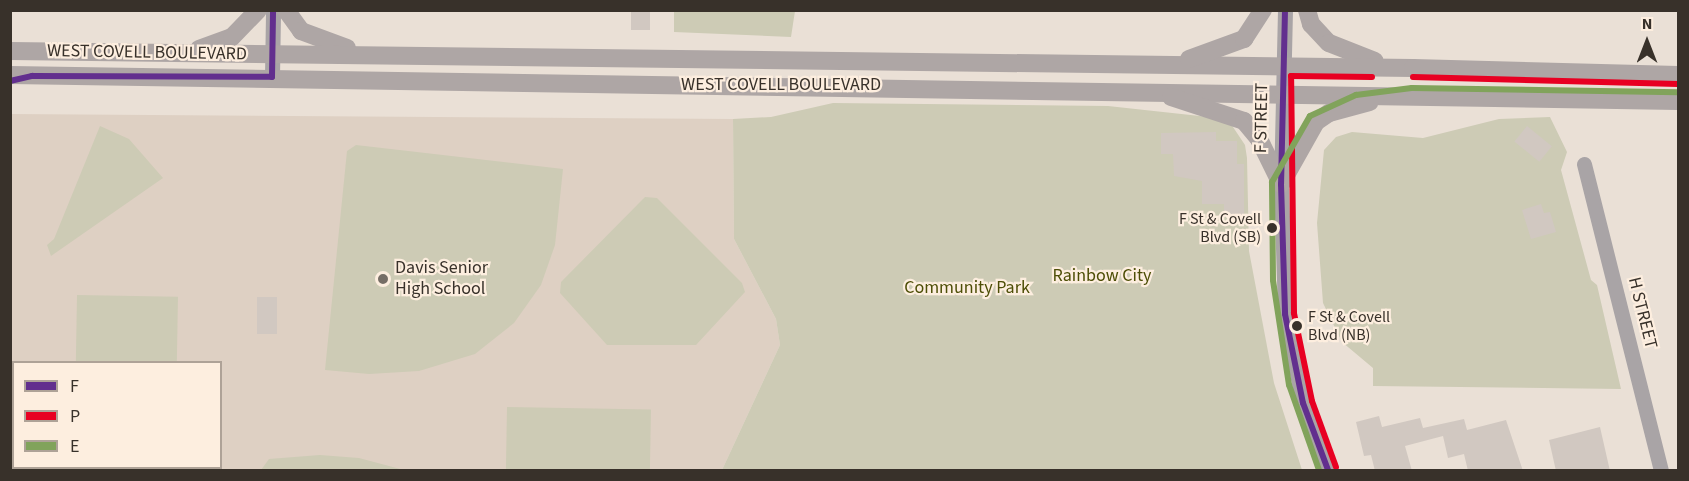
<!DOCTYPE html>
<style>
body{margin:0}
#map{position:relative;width:1689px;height:481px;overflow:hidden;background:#eae0d6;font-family:"Source Sans 3",sans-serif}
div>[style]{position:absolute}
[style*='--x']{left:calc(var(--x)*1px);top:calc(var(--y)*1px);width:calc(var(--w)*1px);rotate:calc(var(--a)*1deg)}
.education>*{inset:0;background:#ded0c3}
.green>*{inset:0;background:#cdcbb5;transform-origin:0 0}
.building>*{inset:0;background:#d1c8c1;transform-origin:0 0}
.minor>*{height:15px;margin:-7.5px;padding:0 7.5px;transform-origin:7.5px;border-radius:7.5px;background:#a9a4a6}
.major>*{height:18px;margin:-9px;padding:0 9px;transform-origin:9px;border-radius:9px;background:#aea6a5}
.bus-1>*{height:6px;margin:-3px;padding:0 3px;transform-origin:3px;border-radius:3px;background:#622f8e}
.bus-2>*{height:6px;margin:-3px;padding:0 3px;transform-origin:3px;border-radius:3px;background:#e80022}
.bus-3>*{height:6px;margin:-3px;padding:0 3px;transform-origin:3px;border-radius:3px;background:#81a35b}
.dots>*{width:16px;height:16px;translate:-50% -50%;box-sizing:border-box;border:3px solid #fdeedf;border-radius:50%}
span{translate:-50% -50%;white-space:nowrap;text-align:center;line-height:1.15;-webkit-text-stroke:4.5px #fdeedf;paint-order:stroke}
.bus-label{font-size:16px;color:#38312a}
.right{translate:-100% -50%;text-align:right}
.left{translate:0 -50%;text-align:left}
.street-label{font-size:18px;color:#38312a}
.poi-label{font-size:18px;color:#38312a}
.park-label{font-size:18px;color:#4d4e06}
.frame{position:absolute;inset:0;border:12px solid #38312a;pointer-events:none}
.legend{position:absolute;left:12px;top:361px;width:210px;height:108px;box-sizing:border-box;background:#fdeedf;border:2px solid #aea297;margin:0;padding:8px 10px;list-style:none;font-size:18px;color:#38312a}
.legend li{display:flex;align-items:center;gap:12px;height:30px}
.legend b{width:30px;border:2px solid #aea297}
.north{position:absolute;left:1617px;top:12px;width:60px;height:60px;-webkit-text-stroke:4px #fdeedf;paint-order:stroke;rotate:0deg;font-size:16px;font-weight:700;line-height:24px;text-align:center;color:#38312a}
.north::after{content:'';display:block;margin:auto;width:21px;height:27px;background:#38312a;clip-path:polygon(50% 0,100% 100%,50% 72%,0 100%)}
</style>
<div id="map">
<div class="education">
<div style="clip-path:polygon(evenodd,11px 114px,733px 119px,734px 239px,776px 319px,780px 345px,722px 470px,11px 470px,11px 114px,14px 362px,220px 362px,220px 468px,14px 468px,14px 362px)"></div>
</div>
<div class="green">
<div style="clip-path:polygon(674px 11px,674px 10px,795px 11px,791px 37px,674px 32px)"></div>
<div style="clip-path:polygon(833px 103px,1108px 106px,1218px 118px,1231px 124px,1245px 145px,1247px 158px,1249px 251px,1274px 383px,1302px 470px,722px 470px,780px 345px,776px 319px,734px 239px,733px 119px,771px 117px)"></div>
<div style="clip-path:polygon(1550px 117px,1567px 152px,1561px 170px,1591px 280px,1597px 285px,1621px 389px,1373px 386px,1373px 368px,1342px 342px,1323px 303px,1317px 223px,1324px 150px,1336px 137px,1352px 132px,1423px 138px,1499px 119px)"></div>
<div style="clip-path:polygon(100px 126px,129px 139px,163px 178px,51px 256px,47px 245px,54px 239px)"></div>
<div style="clip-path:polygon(356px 145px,563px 169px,555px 245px,541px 285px,514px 323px,475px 354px,419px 371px,369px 374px,325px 370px,347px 151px)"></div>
<div style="clip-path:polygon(645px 197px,657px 198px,742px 283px,745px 292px,696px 345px,607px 345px,560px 293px,561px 282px)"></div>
<div style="left:77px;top:295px;width:101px;height:67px;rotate:1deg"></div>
<div style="left:507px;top:407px;width:144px;height:63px;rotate:1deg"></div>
<div style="clip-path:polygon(320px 455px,359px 458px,404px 470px,261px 470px,269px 459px)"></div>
</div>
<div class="building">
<div style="left:631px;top:10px;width:19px;height:20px"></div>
<div style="left:1527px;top:126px;width:32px;height:20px;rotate:39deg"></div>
<div style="clip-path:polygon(1216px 132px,1216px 141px,1237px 141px,1237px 164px,1244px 164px,1244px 217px,1224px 217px,1224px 204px,1202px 204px,1202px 181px,1174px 176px,1173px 154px,1161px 154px,1161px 133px)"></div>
<div style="clip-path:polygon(1541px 204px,1544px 213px,1550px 212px,1556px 232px,1531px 239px,1522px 210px)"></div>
<div style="left:257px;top:297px;width:20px;height:37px"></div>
<div style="clip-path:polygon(1379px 416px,1382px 427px,1420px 418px,1423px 428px,1464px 419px,1467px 430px,1506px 420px,1523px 471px,1468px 471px,1464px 454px,1448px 458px,1443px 436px,1405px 446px,1412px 471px,1375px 471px,1371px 455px,1364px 456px,1356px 422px)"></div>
<div style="clip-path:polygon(1600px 427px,1610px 471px,1556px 471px,1549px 440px)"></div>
</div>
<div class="minor">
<div style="--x:1285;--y:10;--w:174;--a:91.3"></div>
<div style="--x:1281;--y:184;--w:130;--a:88.2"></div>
<div style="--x:1285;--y:314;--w:91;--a:78.6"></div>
<div style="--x:1303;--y:403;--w:72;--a:69.5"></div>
<div style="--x:272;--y:77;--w:67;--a:-89.1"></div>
<div style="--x:1584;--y:164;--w:316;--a:75.9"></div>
</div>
<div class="major">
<div style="--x:286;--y:10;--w:26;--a:54"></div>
<div style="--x:301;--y:31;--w:49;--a:20.3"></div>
<div style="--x:1307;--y:10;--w:15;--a:74"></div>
<div style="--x:1311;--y:24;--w:26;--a:47"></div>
<div style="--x:1329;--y:43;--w:49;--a:21.4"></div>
<div style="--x:199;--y:49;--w:35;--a:-20"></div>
<div style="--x:232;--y:37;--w:37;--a:-46"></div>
<div style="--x:10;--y:51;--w:1403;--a:0.69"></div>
<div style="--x:1413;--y:68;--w:265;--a:1.5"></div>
<div style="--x:1189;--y:59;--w:59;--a:-20"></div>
<div style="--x:1244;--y:39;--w:35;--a:-57"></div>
<div style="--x:10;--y:75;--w:1668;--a:0.89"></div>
<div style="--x:1171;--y:97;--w:77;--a:18.2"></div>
<div style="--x:1244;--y:121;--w:23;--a:50"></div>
<div style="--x:1259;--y:139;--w:50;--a:63.9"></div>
<div style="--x:1281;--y:184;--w:71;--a:-60.6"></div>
<div style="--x:1316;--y:122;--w:16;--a:-35"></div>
<div style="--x:1329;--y:113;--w:42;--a:-15"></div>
</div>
<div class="bus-1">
<div style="--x:1285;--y:10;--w:174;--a:91.3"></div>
<div style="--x:1281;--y:184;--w:130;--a:88.2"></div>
<div style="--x:1285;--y:314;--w:91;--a:78.6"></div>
<div style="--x:1303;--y:403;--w:72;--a:69.5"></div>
<div style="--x:10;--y:81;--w:23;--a:-13"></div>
<div style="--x:32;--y:76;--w:240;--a:0.2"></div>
<div style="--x:272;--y:77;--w:67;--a:-89.1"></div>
</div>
<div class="bus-2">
<div style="--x:1413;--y:77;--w:265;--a:1.5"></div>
<div style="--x:1336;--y:467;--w:70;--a:-110"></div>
<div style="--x:1312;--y:401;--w:90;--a:-101.6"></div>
<div style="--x:1294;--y:313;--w:237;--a:-90.7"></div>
<div style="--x:1291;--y:76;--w:81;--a:0.7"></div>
</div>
<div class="bus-3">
<div style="--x:1319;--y:470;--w:90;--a:-109.4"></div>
<div style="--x:1289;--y:385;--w:106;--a:-98.7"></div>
<div style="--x:1273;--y:280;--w:98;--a:-90.6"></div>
<div style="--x:1272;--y:182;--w:76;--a:-60.1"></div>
<div style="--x:1310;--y:116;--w:51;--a:-24.5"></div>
<div style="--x:1356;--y:95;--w:56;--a:-7.1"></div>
<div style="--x:1412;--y:88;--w:266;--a:0.9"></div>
</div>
<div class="dots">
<div style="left:1272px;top:228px;background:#38312a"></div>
<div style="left:383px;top:279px;background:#766e66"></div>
<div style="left:1297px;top:326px;background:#38312a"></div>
</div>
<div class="bus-label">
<span class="right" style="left:1261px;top:228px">F St &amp; Covell<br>Blvd (SB)</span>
<span class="left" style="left:1308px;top:326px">F St &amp; Covell<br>Blvd (NB)</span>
</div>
<div class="street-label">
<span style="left:147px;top:53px;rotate:1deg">WEST COVELL BOULEVARD</span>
<span style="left:781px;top:85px">WEST COVELL BOULEVARD</span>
<span style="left:1262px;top:118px;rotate:-89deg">F STREET</span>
<span style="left:1642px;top:313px;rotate:76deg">H STREET</span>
</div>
<div class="poi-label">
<span class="left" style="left:395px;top:279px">Davis Senior<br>High School</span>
</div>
<div class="park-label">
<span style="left:1102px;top:276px">Rainbow City</span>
<span style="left:967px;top:288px">Community Park</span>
</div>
<div class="frame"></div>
<ul class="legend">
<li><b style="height:8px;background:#622f8e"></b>F</li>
<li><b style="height:8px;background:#e80022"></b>P</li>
<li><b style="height:8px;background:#81a35b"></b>E</li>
</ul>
<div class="north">N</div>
</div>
